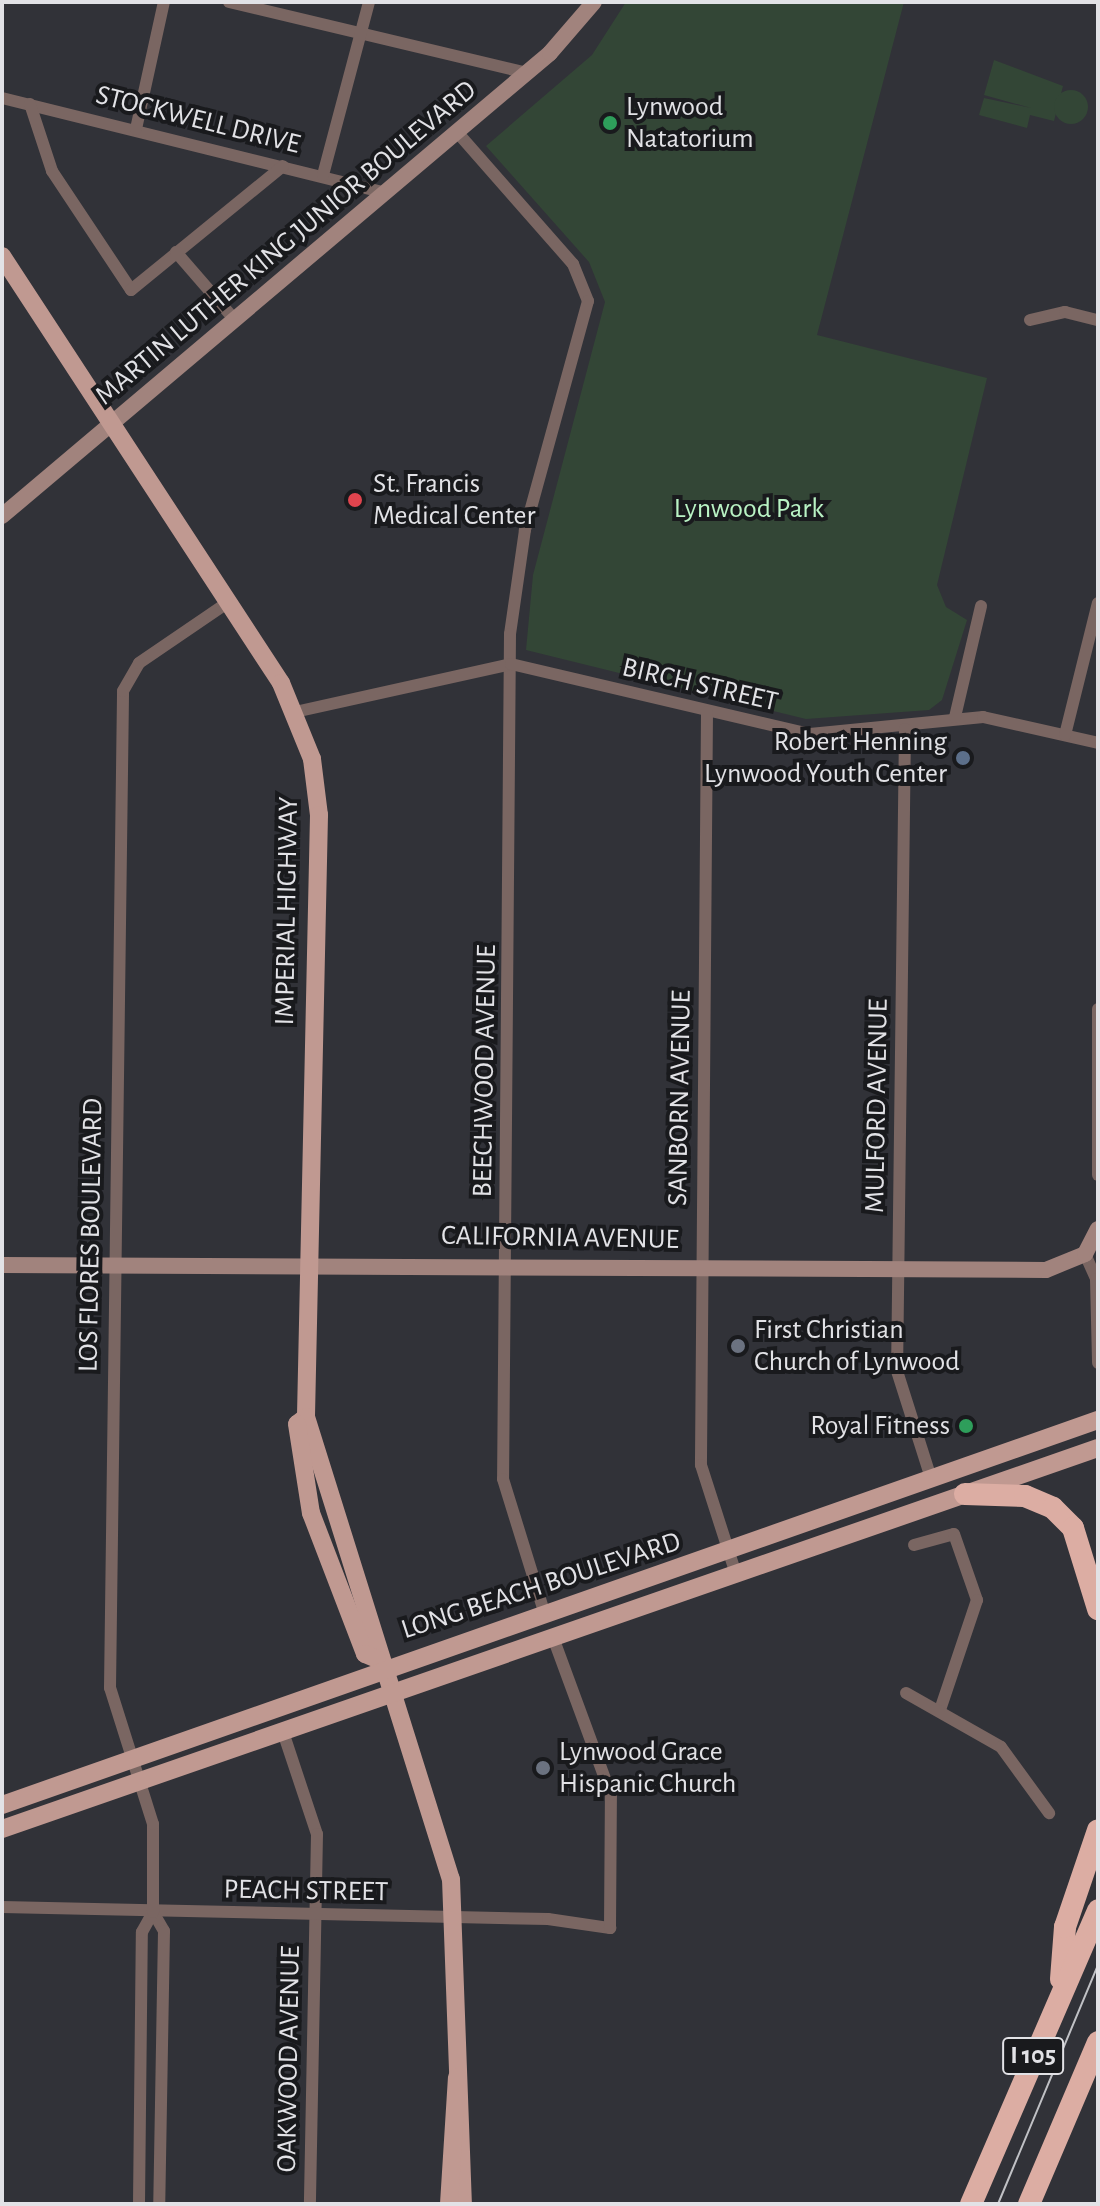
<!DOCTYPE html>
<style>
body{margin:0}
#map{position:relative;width:1100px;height:2206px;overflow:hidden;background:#313238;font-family:"Alegreya Sans",sans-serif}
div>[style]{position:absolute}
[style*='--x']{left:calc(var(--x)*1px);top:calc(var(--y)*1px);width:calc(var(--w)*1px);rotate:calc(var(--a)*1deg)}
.green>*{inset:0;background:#334636}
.round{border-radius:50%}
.street>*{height:12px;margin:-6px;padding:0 6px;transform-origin:6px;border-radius:6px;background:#7a6662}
.secondary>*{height:16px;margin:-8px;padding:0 8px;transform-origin:8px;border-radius:8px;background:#a1837d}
.primary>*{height:18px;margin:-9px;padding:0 9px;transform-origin:9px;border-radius:9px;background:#c09991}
.highway>*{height:22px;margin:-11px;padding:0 11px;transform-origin:11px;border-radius:11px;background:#dcada3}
.tram>*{height:2px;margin:-1px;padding:0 1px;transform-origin:1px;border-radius:1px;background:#c0c1c5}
.dots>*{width:22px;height:22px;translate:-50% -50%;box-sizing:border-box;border:4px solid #191a1d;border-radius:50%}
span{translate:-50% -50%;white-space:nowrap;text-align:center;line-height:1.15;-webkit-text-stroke:8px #191a1d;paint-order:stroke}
.shield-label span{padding:2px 6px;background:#191a1d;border:2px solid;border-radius:6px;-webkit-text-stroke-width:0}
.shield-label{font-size:26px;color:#e2e2e6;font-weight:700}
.poi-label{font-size:28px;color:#e2e2e6}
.left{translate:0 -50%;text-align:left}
.right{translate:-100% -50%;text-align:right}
.street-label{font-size:28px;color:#e2e2e6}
.park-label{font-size:28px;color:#b9f3c4}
.frame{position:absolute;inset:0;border:4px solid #e2e2e6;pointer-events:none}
</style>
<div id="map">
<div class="green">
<div style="clip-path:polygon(626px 2px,904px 2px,817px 335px,987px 378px,937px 585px,946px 607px,967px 620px,942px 700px,929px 710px,806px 719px,526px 650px,533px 575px,605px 302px,589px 262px,486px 146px,592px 55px)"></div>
<div style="clip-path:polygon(994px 60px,1063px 86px,1054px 121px,1030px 115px,1027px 128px,979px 115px,984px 98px,1031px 108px,984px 95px)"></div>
<div class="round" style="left:1054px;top:90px;width:34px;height:34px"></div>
</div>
<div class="street">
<div style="--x:229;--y:2;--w:306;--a:13.4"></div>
<div style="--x:2;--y:98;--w:391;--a:13.9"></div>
<div style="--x:30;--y:104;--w:71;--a:71.8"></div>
<div style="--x:52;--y:171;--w:143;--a:56.4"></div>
<div style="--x:131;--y:290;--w:196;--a:-39.2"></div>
<div style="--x:136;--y:129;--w:130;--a:-77.6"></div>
<div style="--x:457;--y:132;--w:176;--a:48.7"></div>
<div style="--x:573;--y:264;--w:40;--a:68"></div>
<div style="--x:588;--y:301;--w:238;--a:105.4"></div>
<div style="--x:525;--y:530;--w:105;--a:98.2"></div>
<div style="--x:510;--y:634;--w:845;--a:90.47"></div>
<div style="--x:503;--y:1479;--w:142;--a:72.8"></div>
<div style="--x:323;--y:175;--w:179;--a:-75.1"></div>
<div style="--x:176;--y:252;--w:90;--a:49.1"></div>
<div style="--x:1030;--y:320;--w:36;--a:-13"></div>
<div style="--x:1065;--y:312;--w:34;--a:14"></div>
<div style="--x:295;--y:712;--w:221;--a:-12.5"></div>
<div style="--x:511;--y:664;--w:307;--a:13.2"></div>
<div style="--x:810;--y:734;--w:174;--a:-5.6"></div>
<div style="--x:983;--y:717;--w:118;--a:12.7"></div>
<div style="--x:707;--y:712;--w:753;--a:90.46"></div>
<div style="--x:701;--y:1465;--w:114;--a:72.2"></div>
<div style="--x:955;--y:717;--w:114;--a:-76.8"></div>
<div style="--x:905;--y:729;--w:642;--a:90.71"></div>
<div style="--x:897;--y:1371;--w:112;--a:72.4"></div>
<div style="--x:1065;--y:735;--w:136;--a:-76"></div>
<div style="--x:1098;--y:1009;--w:166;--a:90"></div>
<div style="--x:1085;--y:1254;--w:27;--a:66"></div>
<div style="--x:1096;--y:1279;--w:84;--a:88.6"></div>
<div style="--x:914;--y:1545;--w:41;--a:-15.4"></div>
<div style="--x:954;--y:1534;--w:70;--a:70.8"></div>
<div style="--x:977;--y:1600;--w:113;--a:108.6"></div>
<div style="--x:906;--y:1693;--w:109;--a:29.6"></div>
<div style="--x:1001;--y:1747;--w:82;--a:54"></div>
<div style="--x:282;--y:1729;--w:111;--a:71.6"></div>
<div style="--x:317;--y:1834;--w:370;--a:91.1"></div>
<div style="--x:2;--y:1907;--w:546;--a:1.26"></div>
<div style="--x:548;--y:1919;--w:63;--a:8.3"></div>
<div style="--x:610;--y:1928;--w:133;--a:-89.6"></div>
<div style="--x:611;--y:1795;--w:168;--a:-110.2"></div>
<div style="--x:153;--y:1912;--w:22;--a:60"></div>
<div style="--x:164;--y:1931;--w:273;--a:91"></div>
<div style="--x:139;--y:2204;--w:272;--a:-89.4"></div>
<div style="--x:142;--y:1932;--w:23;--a:-61"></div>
<div style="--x:153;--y:1912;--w:88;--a:-90"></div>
<div style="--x:153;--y:1824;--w:143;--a:-107.5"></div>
<div style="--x:110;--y:1688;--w:997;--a:-89.25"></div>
<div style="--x:123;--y:691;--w:32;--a:-60"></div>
<div style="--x:139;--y:663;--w:107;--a:-34.3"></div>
</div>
<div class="secondary">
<div style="--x:2;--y:516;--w:717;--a:-40.19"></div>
<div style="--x:550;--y:53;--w:67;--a:-49.2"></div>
<div style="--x:2;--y:1265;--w:1044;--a:0.27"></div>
<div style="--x:1046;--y:1270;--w:42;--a:-22.3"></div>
<div style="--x:1085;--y:1254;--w:28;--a:-63"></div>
</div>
<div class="primary">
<div style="--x:2;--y:256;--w:510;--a:56.84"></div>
<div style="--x:281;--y:683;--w:82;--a:67.8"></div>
<div style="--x:312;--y:759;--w:56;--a:82.9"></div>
<div style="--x:319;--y:815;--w:602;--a:91.24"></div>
<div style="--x:306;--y:1417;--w:484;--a:72.6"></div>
<div style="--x:451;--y:1879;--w:325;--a:87.9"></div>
<div style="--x:306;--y:1417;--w:11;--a:142"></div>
<div style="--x:297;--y:1424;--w:90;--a:81.1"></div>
<div style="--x:311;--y:1513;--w:151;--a:69"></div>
<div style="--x:365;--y:1654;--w:13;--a:23"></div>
<div style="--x:2;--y:1805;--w:1162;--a:-19.36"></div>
<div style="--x:2;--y:1829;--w:1160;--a:-19.17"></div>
<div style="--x:449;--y:2204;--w:127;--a:-86.4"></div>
</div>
<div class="highway">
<div style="--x:965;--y:1494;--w:60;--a:1.9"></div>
<div style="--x:1025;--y:1496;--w:30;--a:23"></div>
<div style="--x:1053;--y:1508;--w:28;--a:45"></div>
<div style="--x:1073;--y:1528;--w:85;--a:72.8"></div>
<div style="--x:1061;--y:1979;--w:52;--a:-85.6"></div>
<div style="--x:1065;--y:1927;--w:102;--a:-71.2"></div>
<div style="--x:971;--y:2204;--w:320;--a:-66.6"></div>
<div style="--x:1029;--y:2204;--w:176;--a:-66.9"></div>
</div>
<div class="tram">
<div style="--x:998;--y:2204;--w:259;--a:-67.3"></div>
</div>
<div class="dots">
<div style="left:610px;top:123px;background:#2e9e5b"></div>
<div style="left:355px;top:500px;background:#e0444e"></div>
<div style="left:963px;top:758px;background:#5c6f8a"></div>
<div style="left:738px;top:1346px;background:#6b7280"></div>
<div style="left:966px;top:1426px;background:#2e9e5b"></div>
<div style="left:543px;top:1768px;background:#6b7280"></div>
</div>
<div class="shield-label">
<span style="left:1033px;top:2056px">I 105</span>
</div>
<div class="poi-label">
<span class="left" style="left:626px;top:123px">Lynwood<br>Natatorium</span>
<span class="left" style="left:373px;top:500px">St. Francis<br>Medical Center</span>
<span class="right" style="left:947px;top:758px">Robert Henning<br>Lynwood Youth Center</span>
<span class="left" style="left:754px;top:1346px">First Christian<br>Church of Lynwood</span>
<span class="right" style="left:950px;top:1426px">Royal Fitness</span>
<span class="left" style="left:559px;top:1768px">Lynwood Grace<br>Hispanic Church</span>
</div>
<div class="street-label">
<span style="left:198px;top:120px;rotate:14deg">STOCKWELL DRIVE</span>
<span style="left:286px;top:243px;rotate:-40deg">MARTIN LUTHER KING JUNIOR BOULEVARD</span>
<span style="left:700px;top:685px;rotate:13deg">BIRCH STREET</span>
<span style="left:287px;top:911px;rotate:-89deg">IMPERIAL HIGHWAY</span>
<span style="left:485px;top:1071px;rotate:-89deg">BEECHWOOD AVENUE</span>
<span style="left:680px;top:1098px;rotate:-89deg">SANBORN AVENUE</span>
<span style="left:877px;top:1106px;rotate:-89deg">MULFORD AVENUE</span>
<span style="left:91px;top:1235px;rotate:-89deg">LOS FLORES BOULEVARD</span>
<span style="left:560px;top:1238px;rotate:1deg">CALIFORNIA AVENUE</span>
<span style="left:541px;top:1586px;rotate:-18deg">LONG BEACH BOULEVARD</span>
<span style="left:306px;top:1891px;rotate:1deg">PEACH STREET</span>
<span style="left:289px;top:2059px;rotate:-89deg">OAKWOOD AVENUE</span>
</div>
<div class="park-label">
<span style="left:749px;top:509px">Lynwood Park</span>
</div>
<div class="frame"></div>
</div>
